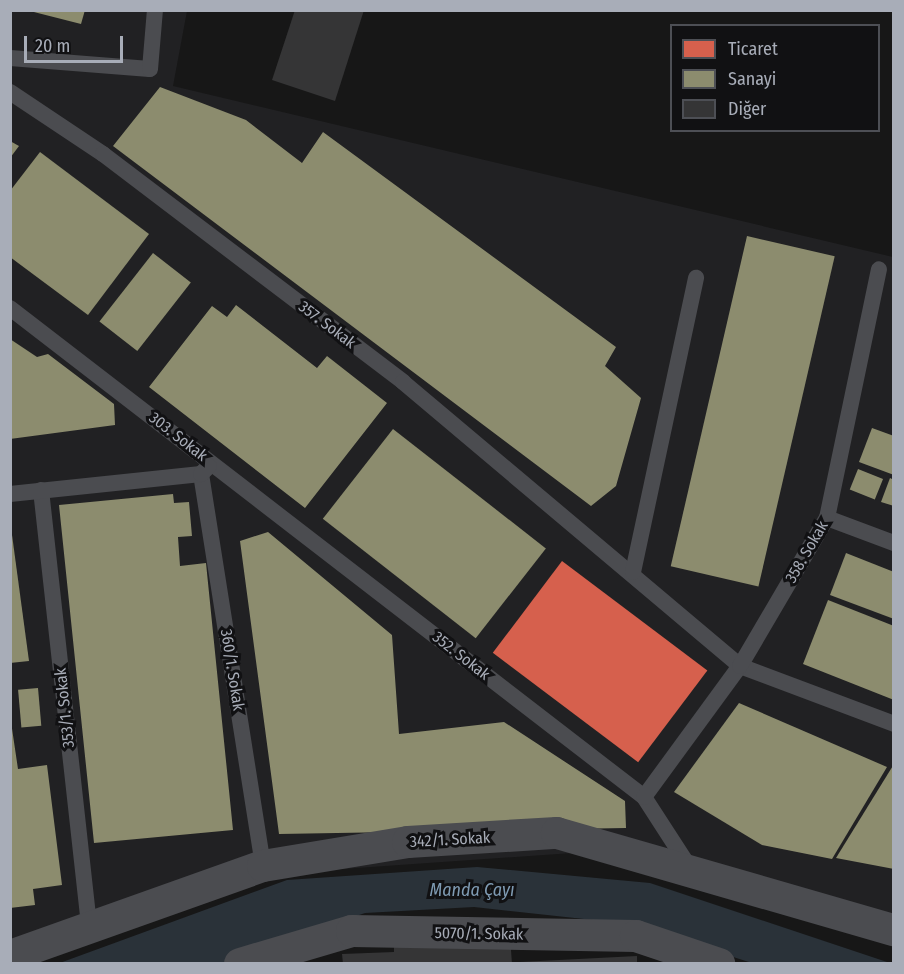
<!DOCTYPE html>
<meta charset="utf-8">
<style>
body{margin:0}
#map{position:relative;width:904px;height:974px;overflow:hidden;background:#171717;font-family:"Fira Sans Condensed",sans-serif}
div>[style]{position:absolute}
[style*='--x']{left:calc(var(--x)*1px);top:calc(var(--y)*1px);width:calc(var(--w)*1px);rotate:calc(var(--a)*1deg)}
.built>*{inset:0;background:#212123}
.water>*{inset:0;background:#2a3239}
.shops>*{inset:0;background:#d6604d;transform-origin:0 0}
.industry>*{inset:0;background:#8c8c6e;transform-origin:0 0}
.building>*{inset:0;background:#353536}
.service>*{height:16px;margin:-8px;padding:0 8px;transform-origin:8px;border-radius:8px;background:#4b4c50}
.minor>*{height:32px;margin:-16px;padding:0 16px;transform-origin:16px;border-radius:16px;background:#4b4c50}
span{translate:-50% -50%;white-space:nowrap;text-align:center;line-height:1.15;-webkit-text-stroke:6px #111113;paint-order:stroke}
.street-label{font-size:16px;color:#a8adb8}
.water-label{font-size:18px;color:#7f9bb3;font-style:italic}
.frame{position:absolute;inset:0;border:12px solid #a8adb8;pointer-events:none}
.legend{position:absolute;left:670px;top:24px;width:210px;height:108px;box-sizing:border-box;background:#111113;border:2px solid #4d4f55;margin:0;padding:8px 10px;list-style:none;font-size:18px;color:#a8adb8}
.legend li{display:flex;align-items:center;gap:12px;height:30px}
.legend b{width:30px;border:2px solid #4d4f55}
.scale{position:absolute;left:24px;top:36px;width:99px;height:27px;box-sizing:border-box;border:3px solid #a8adb8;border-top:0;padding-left:8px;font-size:18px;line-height:21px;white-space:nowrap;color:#a8adb8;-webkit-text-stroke:4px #111113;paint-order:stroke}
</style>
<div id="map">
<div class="built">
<div style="clip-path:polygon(10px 11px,187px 11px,173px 86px,893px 257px,893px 925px,644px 848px,285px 873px,11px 963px)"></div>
</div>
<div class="water">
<div style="clip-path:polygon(477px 867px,650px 883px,893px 964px,752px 963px,630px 924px,474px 907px,365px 913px,223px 963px,57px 964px,287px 880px)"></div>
</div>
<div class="shops">
<div style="left:562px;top:561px;width:182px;height:115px;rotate:37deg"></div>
</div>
<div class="industry">
<div style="clip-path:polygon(26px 10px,85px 10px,81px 24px)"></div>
<div style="clip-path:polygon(160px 87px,246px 120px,302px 163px,323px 132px,616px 347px,605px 366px,641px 398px,616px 486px,591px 506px,113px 146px)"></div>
<div style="clip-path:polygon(10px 141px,19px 146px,10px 158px)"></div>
<div style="clip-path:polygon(40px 152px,149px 234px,88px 315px,10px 257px,10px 191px)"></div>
<div style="left:747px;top:236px;width:90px;height:339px;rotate:13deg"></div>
<div style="left:153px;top:253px;width:48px;height:87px;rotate:38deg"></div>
<div style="clip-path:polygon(236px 305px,317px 368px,327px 356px,387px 403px,305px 508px,149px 387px,212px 306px,227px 317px)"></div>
<div style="clip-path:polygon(10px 339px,37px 357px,48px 354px,114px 404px,115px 425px,10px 439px)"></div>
<div style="clip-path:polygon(872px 428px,894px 436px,894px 475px,859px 462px)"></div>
<div style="left:393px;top:429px;width:194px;height:114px;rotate:38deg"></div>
<div style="left:858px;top:469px;width:27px;height:22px;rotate:22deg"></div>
<div style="clip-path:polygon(890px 478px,894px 480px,894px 506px,881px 502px)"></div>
<div style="clip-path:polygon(173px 494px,174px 503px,189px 502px,192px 536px,178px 537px,180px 566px,206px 563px,233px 830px,94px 843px,59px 505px)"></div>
<div style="clip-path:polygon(10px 520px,29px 661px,10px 663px)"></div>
<div style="clip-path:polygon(268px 532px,392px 635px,399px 734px,504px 722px,625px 801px,626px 828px,279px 834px,240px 541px)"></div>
<div style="clip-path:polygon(846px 553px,894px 572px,894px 619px,830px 595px)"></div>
<div style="clip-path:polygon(828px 600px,894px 626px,894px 700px,803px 664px)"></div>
<div style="left:38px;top:688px;width:38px;height:20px;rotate:85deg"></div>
<div style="clip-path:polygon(739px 703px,887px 767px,832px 859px,762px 845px,674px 792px)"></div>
<div style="clip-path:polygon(10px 715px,18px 769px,47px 765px,62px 885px,33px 889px,35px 905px,10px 908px)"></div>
<div style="clip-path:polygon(894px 764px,894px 869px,836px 858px)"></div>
</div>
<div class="building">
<div style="clip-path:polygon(295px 10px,364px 10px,335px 101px,272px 80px)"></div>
<div style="clip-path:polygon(510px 936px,512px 964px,343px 964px,342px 954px,394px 952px,394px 941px)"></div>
<div style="clip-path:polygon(637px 956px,637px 964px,520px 964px,520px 962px)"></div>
</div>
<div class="service">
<div style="--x:10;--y:58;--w:140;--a:4.5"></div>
<div style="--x:150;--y:69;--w:59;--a:-85.2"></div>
<div style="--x:10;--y:92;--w:112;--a:33.7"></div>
<div style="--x:103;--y:154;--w:377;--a:37.2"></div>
<div style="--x:403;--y:382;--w:441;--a:40.1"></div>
<div style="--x:740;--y:666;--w:165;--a:20.6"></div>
<div style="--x:10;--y:308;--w:801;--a:37.64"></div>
<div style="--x:644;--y:797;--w:85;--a:57.1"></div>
<div style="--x:201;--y:474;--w:397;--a:81"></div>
<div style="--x:41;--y:490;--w:439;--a:83.7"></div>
<div style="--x:10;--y:494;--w:192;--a:-6"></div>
<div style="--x:201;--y:474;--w:11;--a:-45"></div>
<div style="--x:827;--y:518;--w:72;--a:20.5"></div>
<div style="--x:633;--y:572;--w:301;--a:-77.9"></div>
<div style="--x:644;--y:797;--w:162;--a:-53.8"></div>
<div style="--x:740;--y:666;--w:172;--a:-59.6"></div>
<div style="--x:827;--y:518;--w:254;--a:-78.2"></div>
</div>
<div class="minor">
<div style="--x:10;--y:956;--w:269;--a:-19.6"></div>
<div style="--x:263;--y:866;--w:147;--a:-9.4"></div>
<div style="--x:408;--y:842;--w:149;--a:-3.5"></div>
<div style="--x:557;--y:833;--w:351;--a:16.1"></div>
<div style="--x:240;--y:964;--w:117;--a:-16.4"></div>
<div style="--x:352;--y:931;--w:284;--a:1"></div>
<div style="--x:636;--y:936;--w:88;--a:18.6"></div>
</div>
<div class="street-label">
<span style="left:327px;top:325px;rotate:37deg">357. Sokak</span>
<span style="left:178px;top:437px;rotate:38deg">303. Sokak</span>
<span style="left:807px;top:552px;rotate:-60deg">358. Sokak</span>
<span style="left:461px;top:656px;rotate:38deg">352. Sokak</span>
<span style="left:232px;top:670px;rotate:81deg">360/1. Sokak</span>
<span style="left:65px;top:708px;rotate:-96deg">353/1. Sokak</span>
<span style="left:450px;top:840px;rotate:-3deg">342/1. Sokak</span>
<span style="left:479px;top:934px;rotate:1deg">5070/1. Sokak</span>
</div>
<div class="water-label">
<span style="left:472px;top:890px">Manda Çayı</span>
</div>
<div class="frame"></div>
<ul class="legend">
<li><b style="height:16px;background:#d6604d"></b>Ticaret</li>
<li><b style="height:16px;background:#8c8c6e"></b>Sanayi</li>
<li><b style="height:16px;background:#353536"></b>Diğer</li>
</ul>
<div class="scale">20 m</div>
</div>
